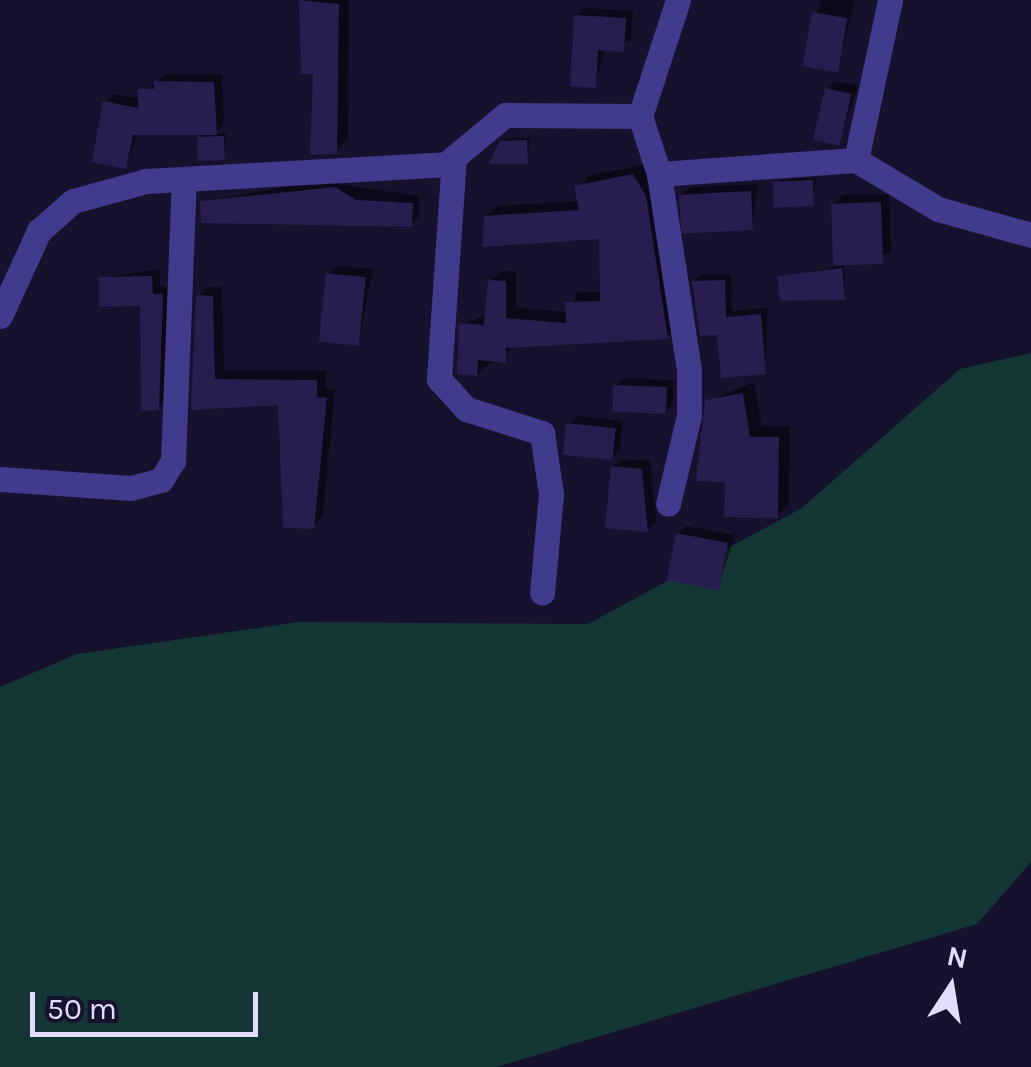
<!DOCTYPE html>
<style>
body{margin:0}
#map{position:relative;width:1031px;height:1067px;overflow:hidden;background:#16112d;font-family:Karla,sans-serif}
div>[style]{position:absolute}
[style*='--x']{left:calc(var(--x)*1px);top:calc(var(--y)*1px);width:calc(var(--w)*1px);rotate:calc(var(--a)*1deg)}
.green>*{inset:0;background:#143736}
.shadow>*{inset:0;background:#0007}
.building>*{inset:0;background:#271d4e;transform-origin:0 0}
.minor>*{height:25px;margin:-12.5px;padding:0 12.5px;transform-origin:12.5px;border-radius:12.5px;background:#403b8d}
span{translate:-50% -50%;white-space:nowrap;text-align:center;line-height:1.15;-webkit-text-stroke:8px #16112d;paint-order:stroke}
.north{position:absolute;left:901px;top:937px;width:100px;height:100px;-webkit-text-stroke:8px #16112d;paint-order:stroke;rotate:12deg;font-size:28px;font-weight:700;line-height:40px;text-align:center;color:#e1ddff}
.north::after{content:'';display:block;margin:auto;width:35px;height:45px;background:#e1ddff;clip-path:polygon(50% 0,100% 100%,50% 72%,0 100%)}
.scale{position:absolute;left:30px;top:992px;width:228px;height:45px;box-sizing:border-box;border:5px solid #e1ddff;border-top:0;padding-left:12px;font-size:30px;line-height:35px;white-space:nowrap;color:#e1ddff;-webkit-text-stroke:8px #16112d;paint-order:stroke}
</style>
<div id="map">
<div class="green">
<div style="clip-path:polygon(1031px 353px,1031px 862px,977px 924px,496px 1067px,0 1067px,0 687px,77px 654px,299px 622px,588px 624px,802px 508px,960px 369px)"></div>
</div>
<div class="shadow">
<div style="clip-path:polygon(301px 0,349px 0,348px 139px,336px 151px,316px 71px,303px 72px)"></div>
<div style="clip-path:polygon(821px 0,855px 0,837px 70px,806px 64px)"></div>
<div style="clip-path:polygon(585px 8px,633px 11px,631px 41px,605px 48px,595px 85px,576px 16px)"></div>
<div style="clip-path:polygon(165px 74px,222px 74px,224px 124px,214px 134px,226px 133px,224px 158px,199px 139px,205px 132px,139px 133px,125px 166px,106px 102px,114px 94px,140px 99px)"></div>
<div style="clip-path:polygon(835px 81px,858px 86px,838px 142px,827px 90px)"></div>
<div style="clip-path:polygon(530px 138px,527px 161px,502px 142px,506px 138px)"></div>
<div style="clip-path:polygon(643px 165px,655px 185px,677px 326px,667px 336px,516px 345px,476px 374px,462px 324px,488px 315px,490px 281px,501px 271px,516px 271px,516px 308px,568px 312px,578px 292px,602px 292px,602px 236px,486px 217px,497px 206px,580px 201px,587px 176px)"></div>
<div style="clip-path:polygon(816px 177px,813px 203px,776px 183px,780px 180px)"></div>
<div style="clip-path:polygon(318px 181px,419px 196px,419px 217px,411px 225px,202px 202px)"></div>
<div style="clip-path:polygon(758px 184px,752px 227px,681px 195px,690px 187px)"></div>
<div style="clip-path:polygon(889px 194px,891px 253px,845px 263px,844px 297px,779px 277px,836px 267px,834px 204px,842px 195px)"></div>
<div style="clip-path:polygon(337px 266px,373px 269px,358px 343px,329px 274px)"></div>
<div style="clip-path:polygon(160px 269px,160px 286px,170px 287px,166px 399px,158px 408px,143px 304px,101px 278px)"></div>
<div style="clip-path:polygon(702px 274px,731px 274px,732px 311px,768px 308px,765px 372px,720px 332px,694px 281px)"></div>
<div style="clip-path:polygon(208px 287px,222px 287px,224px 370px,326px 371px,326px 389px,335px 389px,323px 516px,313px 526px,288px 449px,279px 449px,280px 403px,194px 407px,198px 296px)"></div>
<div style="clip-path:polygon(624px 378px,674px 380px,673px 403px,665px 412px,615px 386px)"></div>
<div style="clip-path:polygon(754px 382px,762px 426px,790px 426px,789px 504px,777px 516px,727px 479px,708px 401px)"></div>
<div style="clip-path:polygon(577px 416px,623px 421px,620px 449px,612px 458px,569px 424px)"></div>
<div style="clip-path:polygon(622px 459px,650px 461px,656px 521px,648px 529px,613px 467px)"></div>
<div style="clip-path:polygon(686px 526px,735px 535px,718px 588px,678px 534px)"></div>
</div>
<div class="building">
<div style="clip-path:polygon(299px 0,339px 4px,337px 154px,310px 155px,313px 74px,301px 74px)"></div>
<div style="left:812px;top:12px;width:36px;height:55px;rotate:10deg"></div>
<div style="clip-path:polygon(574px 15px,626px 18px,624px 52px,598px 50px,596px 88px,570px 86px)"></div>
<div style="clip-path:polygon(154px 81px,214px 82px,217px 135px,133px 135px,126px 169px,92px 162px,103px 101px,138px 108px,138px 89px,154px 89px)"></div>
<div style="left:825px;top:88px;width:27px;height:53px;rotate:13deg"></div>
<div style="left:224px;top:136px;width:24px;height:27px;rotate:88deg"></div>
<div style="clip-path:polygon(527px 140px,528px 164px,489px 164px,500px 141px)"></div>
<div style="clip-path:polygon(633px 174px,646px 196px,668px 339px,506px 348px,506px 363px,478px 360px,477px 376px,457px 374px,459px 323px,484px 325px,488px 280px,506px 281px,506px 318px,566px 323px,565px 302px,600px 301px,599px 239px,482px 247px,484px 216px,579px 210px,574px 186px)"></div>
<div style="left:813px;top:180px;width:26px;height:40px;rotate:88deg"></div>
<div style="clip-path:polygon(335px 187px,356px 200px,413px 203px,412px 227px,201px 223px,200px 201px)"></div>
<div style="left:751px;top:191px;width:39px;height:72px;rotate:87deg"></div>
<div style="left:881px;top:202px;width:62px;height:50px;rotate:88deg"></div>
<div style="clip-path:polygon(842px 268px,845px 300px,780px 301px,777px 276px)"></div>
<div style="left:326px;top:273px;width:40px;height:69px;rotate:6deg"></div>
<div style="clip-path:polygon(152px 276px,153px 294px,163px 294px,159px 410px,141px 411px,140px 306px,99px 307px,99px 277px)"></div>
<div style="clip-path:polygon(725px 280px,726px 317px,761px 314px,766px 374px,721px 378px,717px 335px,700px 336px,692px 281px)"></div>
<div style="clip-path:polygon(196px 295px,213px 296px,215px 379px,317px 380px,317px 397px,327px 398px,314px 529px,283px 528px,278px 405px,191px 410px)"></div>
<div style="left:613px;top:385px;width:54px;height:27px;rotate:2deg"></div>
<div style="clip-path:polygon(743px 393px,750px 437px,779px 437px,778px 518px,724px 517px,725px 482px,696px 481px,705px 400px)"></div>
<div style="left:566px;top:423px;width:50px;height:32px;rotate:6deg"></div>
<div style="clip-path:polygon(611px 466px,642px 469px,648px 532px,605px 528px)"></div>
<div style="left:676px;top:533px;width:53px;height:48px;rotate:11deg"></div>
</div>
<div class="minor">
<div style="--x:678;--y:0;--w:122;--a:108.1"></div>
<div style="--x:640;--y:116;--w:61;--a:71.9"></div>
<div style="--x:659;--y:174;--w:197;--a:-4.1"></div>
<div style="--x:856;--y:160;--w:96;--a:30.9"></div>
<div style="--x:938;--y:209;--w:97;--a:15.6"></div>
<div style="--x:454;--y:157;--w:223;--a:93.9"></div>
<div style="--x:439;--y:379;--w:40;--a:48"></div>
<div style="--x:466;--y:409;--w:80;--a:17.5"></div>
<div style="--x:542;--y:433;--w:62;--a:81.6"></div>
<div style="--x:551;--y:494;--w:99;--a:95.2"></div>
<div style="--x:856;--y:160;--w:164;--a:-78"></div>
<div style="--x:659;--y:174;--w:199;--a:81.3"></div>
<div style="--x:689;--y:371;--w:44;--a:90"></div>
<div style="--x:689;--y:415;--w:91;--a:103.3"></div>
<div style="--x:0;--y:316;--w:94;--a:-65.4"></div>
<div style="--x:39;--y:231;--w:45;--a:-41.4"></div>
<div style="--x:73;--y:201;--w:76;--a:-15.3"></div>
<div style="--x:146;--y:181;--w:300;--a:-3.2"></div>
<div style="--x:446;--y:164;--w:77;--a:-39.7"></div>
<div style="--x:505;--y:115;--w:135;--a:0.4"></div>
<div style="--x:0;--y:479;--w:131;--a:3.9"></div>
<div style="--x:131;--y:488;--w:31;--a:-15"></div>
<div style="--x:161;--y:480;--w:22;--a:-58"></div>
<div style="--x:173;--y:461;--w:282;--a:-87.8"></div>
</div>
<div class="north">N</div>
<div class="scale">50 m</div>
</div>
